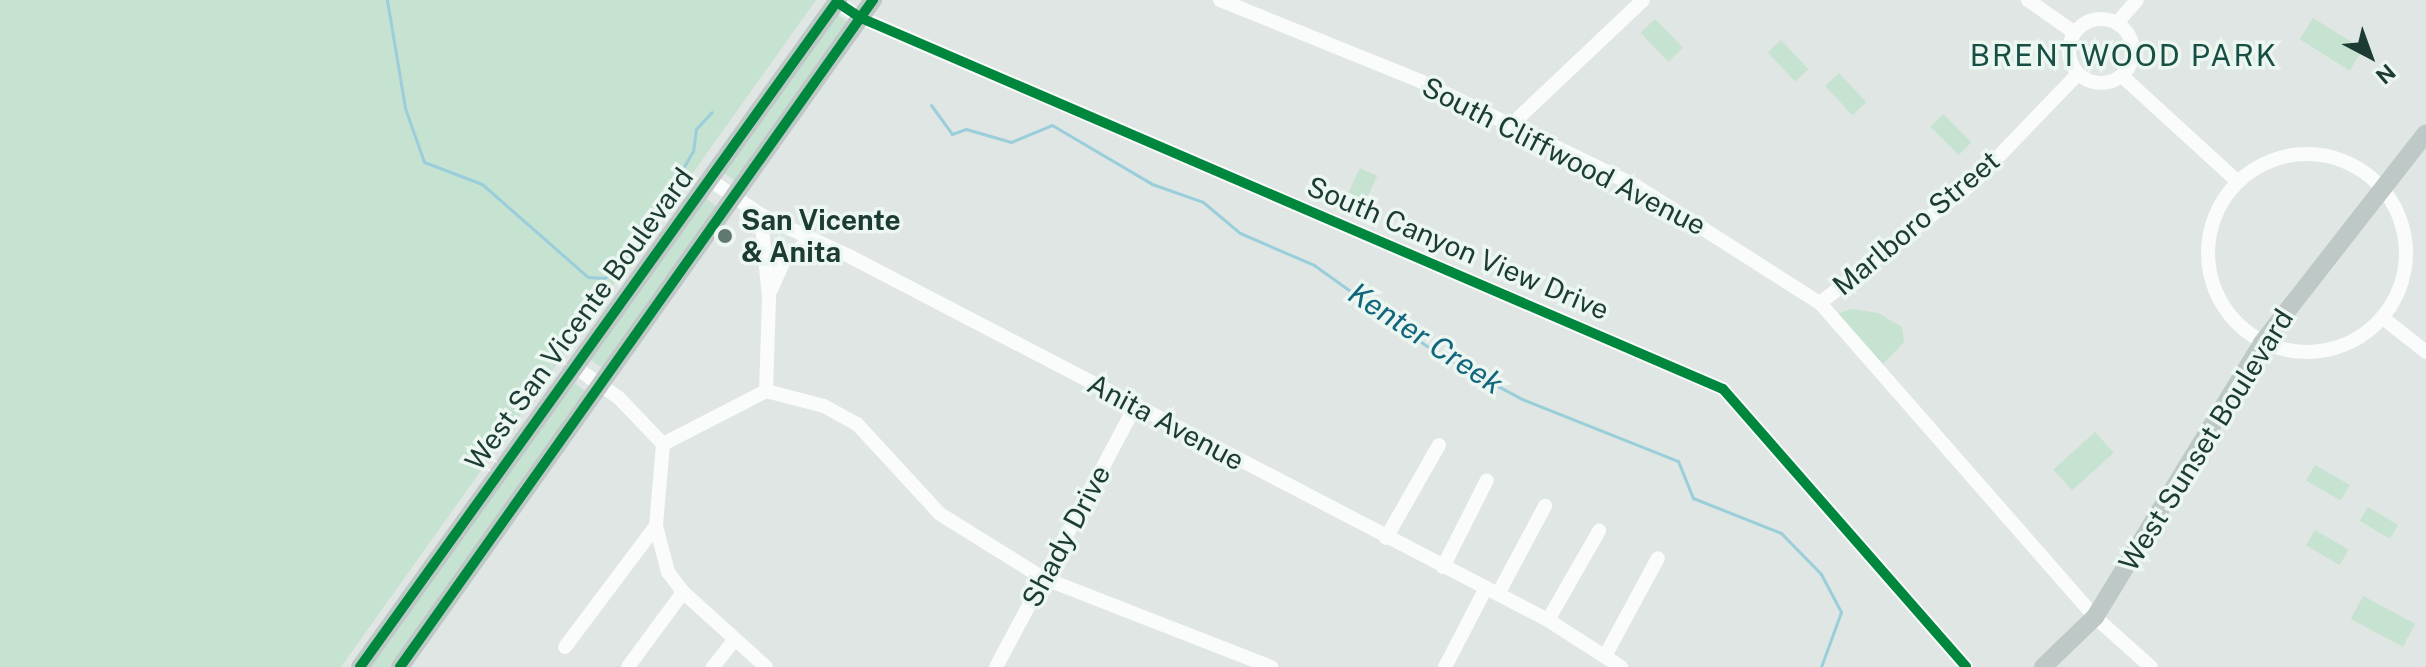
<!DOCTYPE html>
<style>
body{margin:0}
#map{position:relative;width:2426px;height:667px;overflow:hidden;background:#e0e6e4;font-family:"Public Sans",sans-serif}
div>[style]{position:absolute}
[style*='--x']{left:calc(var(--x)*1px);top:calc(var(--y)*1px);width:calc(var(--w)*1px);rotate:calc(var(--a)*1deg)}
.green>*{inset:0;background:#c6e2d0;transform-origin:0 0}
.stream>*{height:3px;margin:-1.5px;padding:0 1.5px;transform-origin:1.5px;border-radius:1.5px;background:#9acedb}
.minor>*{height:14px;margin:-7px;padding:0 7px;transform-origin:7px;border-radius:7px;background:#fafbfb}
.minor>.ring{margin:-7px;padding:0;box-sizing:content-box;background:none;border:14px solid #fafbfb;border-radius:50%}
.major>*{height:18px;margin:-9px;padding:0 9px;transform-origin:9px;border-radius:9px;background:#bec8c6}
.cycleway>*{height:10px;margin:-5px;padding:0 5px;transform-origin:5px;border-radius:5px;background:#00873e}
.dots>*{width:22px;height:22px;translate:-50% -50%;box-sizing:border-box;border:4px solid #ecf7f2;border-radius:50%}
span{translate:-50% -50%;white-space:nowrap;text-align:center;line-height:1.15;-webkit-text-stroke:7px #ecf7f2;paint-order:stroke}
.street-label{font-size:28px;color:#1c3b34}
.poi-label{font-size:28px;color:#1c3b34;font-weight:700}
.left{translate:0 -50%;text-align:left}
.neighbourhood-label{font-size:30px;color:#174f44;letter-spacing:2px}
.water-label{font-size:30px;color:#11657d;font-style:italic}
.north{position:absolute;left:2330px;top:16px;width:80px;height:80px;-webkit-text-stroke:6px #ecf7f2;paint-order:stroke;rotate:139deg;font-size:22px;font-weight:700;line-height:32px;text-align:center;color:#1c3b34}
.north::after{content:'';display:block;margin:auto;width:28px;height:36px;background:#1c3b34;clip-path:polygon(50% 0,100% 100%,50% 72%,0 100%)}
</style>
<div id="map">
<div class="green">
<div style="clip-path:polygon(0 0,816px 0,341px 667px,0 667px)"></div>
<div style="left:837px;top:14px;width:17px;height:195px;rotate:36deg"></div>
<div style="left:2313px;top:18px;width:59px;height:25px;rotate:32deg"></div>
<div style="left:1655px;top:19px;width:40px;height:20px;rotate:46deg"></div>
<div style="left:1781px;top:40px;width:40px;height:18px;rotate:47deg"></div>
<div style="left:1839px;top:73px;width:40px;height:19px;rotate:47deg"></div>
<div style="left:1943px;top:114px;width:40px;height:18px;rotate:45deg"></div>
<div style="left:1360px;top:168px;width:19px;height:40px;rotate:25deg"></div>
<div style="left:705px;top:198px;width:19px;height:198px;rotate:36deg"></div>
<div style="clip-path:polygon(1851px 309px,1878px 313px,1902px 327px,1904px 342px,1883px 364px,1835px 315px)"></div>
<div style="left:573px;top:382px;width:19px;height:350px;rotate:36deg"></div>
<div style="left:2095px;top:432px;width:28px;height:56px;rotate:48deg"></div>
<div style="left:2315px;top:465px;width:40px;height:18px;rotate:30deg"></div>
<div style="left:2368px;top:507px;width:35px;height:16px;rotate:31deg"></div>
<div style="left:2315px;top:530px;width:39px;height:18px;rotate:30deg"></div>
<div style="left:2363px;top:596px;width:59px;height:26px;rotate:28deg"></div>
</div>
<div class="stream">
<div style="--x:387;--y:0;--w:109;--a:80.5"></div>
<div style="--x:405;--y:108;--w:57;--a:70.6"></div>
<div style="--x:424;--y:162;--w:62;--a:20.8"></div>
<div style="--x:482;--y:184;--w:141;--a:41.3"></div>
<div style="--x:588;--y:277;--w:16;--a:4"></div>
<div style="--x:604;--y:278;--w:16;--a:-30"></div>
<div style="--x:618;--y:270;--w:69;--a:-55.6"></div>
<div style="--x:657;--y:213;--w:72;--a:-59.9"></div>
<div style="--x:693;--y:151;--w:22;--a:-82"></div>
<div style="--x:696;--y:129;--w:23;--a:-47"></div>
<div style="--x:931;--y:105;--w:36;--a:54"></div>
<div style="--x:952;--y:134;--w:15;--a:-20"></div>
<div style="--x:966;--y:129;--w:47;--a:16.1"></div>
<div style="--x:1011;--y:142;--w:44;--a:-22.5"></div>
<div style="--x:1052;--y:125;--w:116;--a:30.5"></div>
<div style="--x:1152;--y:184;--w:54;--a:19.4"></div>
<div style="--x:1203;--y:202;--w:48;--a:40"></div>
<div style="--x:1240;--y:233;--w:81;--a:23.4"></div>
<div style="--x:1314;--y:265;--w:153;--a:35.7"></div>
<div style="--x:1438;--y:354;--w:95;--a:28.2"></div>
<div style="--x:1522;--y:399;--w:168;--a:21.7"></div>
<div style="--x:1678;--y:461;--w:40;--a:68"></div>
<div style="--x:1693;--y:498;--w:95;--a:21.7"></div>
<div style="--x:1781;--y:533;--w:57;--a:45.7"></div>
<div style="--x:1821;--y:574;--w:43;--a:62.2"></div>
<div style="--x:1841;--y:612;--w:59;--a:110"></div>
</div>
<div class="minor">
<div style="--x:1220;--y:0;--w:216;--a:22"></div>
<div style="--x:1420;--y:81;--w:240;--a:25.9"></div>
<div style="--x:1636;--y:186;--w:218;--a:32.5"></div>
<div style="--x:1820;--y:303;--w:417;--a:48.8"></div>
<div style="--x:2095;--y:617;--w:75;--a:41.8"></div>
<div style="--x:2028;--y:0;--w:57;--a:35.1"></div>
<div style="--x:837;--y:2;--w:29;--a:34"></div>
<div style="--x:861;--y:18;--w:938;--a:23.29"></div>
<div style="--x:1723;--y:389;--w:369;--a:48.8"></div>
<div class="ring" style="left:2069px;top:19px;width:50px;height:50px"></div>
<div style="--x:2117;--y:23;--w:30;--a:-49"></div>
<div style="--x:2122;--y:76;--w:154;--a:42.4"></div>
<div style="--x:1512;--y:124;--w:180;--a:-43.4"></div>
<div class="ring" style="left:2208px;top:154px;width:184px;height:184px"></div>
<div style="--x:710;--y:180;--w:62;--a:34.5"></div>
<div style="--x:761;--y:215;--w:97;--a:25"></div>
<div style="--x:849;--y:256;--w:788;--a:27.51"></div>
<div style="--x:1548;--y:620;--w:87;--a:32.8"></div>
<div style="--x:761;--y:215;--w:83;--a:84.5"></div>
<div style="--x:769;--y:298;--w:93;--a:91.8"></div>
<div style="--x:771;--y:290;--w:34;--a:-66"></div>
<div style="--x:785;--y:259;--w:32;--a:-36"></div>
<div style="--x:1820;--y:303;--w:194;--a:-38.1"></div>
<div style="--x:1973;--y:183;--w:151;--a:-46.1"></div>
<div style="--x:2383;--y:318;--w:55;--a:38.3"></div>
<div style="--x:575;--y:367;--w:54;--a:35.2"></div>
<div style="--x:619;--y:398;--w:64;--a:46.3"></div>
<div style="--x:663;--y:444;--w:82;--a:94.9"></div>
<div style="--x:656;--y:526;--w:48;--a:75.4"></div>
<div style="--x:668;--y:572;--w:25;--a:53"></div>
<div style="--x:683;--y:592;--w:112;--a:42.1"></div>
<div style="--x:663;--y:444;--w:116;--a:-27.2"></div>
<div style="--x:766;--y:391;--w:60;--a:14.5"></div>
<div style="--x:824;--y:406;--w:38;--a:29"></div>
<div style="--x:857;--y:424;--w:122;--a:47.3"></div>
<div style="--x:940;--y:514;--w:121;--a:31.9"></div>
<div style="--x:1043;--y:578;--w:245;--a:21.3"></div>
<div style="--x:1386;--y:538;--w:107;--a:-60.3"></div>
<div style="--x:1443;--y:567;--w:97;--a:-63.2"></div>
<div style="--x:1498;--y:594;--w:100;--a:-61.9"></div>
<div style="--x:1548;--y:620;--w:103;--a:-60.2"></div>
<div style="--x:565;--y:647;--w:151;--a:-53.1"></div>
<div style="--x:1605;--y:656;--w:111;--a:-61.6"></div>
<div style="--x:628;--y:667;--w:93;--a:-53.7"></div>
<div style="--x:713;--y:667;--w:34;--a:-52"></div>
<div style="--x:996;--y:667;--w:297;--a:-61.9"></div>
<div style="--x:1445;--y:667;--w:89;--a:-62.6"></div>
</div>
<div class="major">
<div style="--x:360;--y:667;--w:821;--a:-54.37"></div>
<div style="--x:400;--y:667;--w:818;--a:-54.66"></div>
<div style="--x:2043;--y:667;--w:72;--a:-43.9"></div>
<div style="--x:2095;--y:617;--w:321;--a:-58.6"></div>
<div style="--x:2262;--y:343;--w:266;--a:-52"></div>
</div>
<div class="cycleway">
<div style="--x:837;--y:2;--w:29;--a:34"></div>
<div style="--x:861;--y:18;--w:938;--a:23.29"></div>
<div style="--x:1723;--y:389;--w:369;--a:48.8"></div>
<div style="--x:360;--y:667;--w:821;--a:-54.37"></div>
<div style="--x:400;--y:667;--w:818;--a:-54.66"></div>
</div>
<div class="dots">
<div style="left:725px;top:236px;background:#617772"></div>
</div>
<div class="street-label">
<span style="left:1564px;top:156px;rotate:27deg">South Cliffwood Avenue</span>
<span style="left:1916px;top:223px;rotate:-40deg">Marlboro Street</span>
<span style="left:1458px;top:248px;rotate:23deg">South Canyon View Drive</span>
<span style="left:579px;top:319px;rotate:-54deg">West San Vicente Boulevard</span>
<span style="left:1166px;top:422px;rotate:28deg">Anita Avenue</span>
<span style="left:2206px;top:440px;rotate:-58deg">West Sunset Boulevard</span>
<span style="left:1066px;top:536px;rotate:-62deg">Shady Drive</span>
</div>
<div class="poi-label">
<span class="left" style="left:741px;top:236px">San Vicente<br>&amp; Anita</span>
</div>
<div class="neighbourhood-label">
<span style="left:2124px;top:55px">BRENTWOOD PARK</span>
</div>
<div class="water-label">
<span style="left:1426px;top:338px;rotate:33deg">Kenter Creek</span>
</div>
<div class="north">N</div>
</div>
